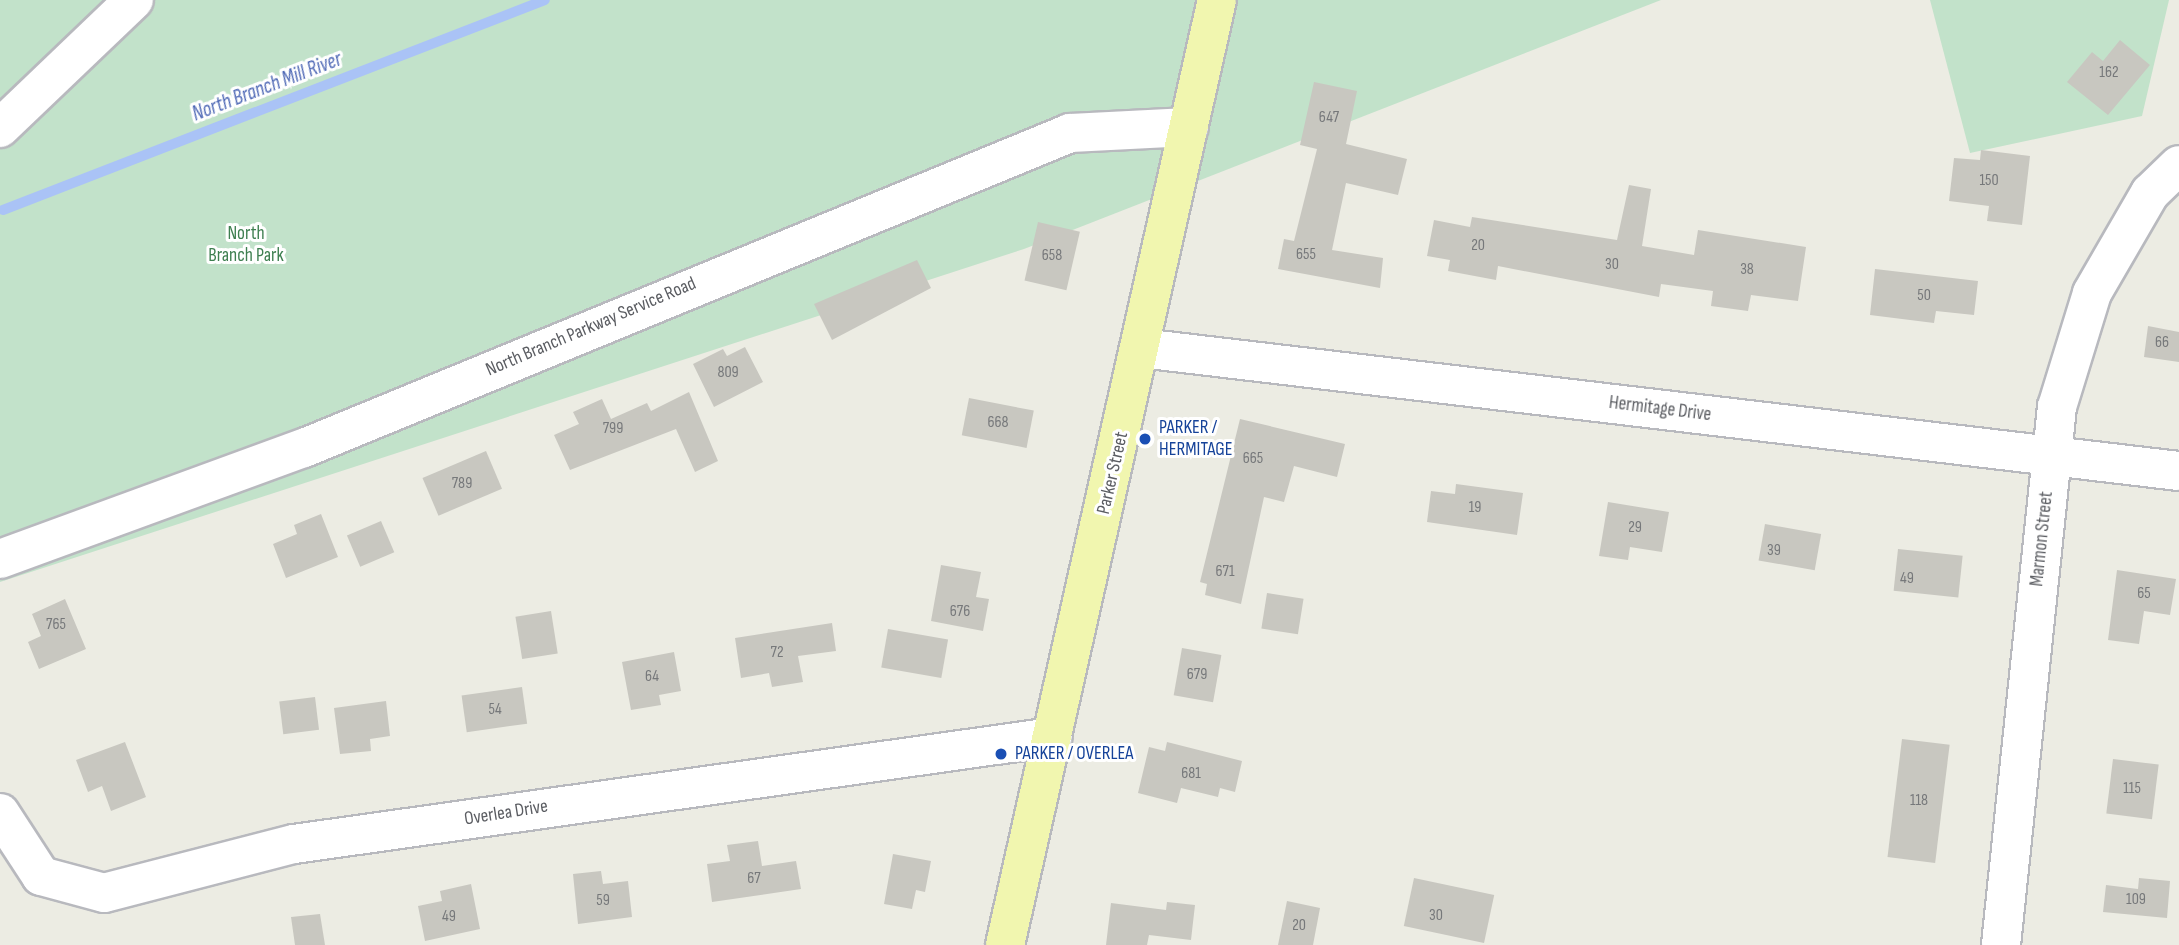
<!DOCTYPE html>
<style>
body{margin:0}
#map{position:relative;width:2179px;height:945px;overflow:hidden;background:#ecece3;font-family:"Sofia Sans Condensed",sans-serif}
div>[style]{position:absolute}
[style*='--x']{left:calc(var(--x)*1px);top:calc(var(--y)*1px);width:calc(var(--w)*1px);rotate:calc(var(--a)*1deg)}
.green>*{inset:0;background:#c2e2ca}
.stream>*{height:10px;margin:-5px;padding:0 5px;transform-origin:5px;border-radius:5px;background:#aac3f6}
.building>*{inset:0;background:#c8c7c0;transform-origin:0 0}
.roads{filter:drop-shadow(2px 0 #b8b9be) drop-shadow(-2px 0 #b8b9be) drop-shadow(0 2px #b8b9be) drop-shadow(0 -2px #b8b9be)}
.minor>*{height:38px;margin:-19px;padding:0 19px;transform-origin:19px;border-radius:19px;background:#fff}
.tertiary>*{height:38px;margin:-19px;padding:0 19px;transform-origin:19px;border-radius:19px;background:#fff}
.primary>*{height:38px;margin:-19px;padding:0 19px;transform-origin:19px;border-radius:19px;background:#f1f6af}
.dots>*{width:19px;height:19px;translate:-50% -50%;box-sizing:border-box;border:4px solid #fff;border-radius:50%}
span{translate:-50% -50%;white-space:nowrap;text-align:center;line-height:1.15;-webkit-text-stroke:6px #fff;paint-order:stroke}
.number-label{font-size:16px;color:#76787a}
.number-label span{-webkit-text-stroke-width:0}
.park-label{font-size:19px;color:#3e7f50}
.street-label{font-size:19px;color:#5b5d62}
.transit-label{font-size:19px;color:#164399}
.left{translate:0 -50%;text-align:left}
.water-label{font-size:21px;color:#506ab6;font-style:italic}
</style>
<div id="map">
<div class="green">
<div style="clip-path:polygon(0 0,1661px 0,1024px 249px,0 582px)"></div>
<div style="clip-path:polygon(1930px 0,2169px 0,2142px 116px,1970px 153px)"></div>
</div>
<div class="stream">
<div style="--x:3;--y:210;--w:581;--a:-21.18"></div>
</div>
<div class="building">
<div style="clip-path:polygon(2120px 40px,2150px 65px,2108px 115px,2067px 82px,2092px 52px,2103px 61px)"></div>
<div style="clip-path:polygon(1314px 82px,1357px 91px,1346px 144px,1407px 159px,1398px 195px,1346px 183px,1332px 250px,1383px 258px,1380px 288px,1278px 269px,1284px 239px,1294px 241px,1317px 149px,1300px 145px)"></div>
<div style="clip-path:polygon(1981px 150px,2030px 156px,2022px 225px,1987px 221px,1989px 206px,1949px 201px,1954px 158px,1980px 160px)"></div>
<div style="clip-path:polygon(1629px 185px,1651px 189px,1642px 246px,1694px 255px,1698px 230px,1806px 247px,1798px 301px,1751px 295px,1748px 311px,1711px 306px,1713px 291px,1661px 284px,1659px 297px,1498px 266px,1496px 280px,1448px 271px,1450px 260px,1427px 256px,1434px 220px,1470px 227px,1472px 217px,1617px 240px)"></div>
<div style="left:1038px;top:222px;width:43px;height:60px;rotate:13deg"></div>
<div style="clip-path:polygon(917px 260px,931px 288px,832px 340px,814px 304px)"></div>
<div style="clip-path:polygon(1875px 269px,1978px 281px,1974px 315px,1936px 311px,1934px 323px,1870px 315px)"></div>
<div style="clip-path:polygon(2148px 326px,2179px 332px,2179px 362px,2144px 357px)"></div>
<div style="clip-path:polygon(745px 347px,763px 382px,714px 407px,693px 364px,723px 349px,727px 356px)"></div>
<div style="clip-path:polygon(689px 392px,718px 461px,695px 472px,676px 429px,570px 470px,554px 435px,579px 424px,573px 412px,602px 399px,611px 419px,647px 403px,651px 411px)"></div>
<div style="left:969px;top:398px;width:66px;height:38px;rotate:11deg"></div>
<div style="clip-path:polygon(1240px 419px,1345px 444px,1337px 477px,1294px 466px,1284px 502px,1264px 497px,1241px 604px,1205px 595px,1207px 584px,1200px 582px)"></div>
<div style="left:486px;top:451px;width:41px;height:69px;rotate:67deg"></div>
<div style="clip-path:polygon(1456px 484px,1523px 493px,1517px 535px,1427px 522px,1431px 491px,1455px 494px)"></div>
<div style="clip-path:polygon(1608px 502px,1669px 512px,1662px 552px,1630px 547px,1628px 560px,1599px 556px)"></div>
<div style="clip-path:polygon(321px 514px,338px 557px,286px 578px,273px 544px,297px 534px,294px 525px)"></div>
<div style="left:381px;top:521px;width:34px;height:37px;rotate:67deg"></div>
<div style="left:1765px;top:524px;width:57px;height:37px;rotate:10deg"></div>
<div style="left:1898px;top:549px;width:65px;height:42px;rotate:6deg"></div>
<div style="clip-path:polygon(941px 565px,981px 572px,976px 597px,989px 599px,983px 631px,931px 621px)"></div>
<div style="clip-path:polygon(2117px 570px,2176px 579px,2170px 615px,2144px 611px,2139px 644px,2108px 640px)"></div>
<div style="left:1267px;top:593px;width:37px;height:36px;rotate:9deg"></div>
<div style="clip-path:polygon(65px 599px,86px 649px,39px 669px,28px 642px,41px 636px,32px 614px)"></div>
<div style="left:551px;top:611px;width:43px;height:36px;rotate:81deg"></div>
<div style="clip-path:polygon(832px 623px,836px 651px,798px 656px,803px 682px,772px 687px,769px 673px,741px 678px,735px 638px)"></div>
<div style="left:888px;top:629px;width:61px;height:39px;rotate:10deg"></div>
<div style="left:1182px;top:648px;width:40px;height:48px;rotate:10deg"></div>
<div style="clip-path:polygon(674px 652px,681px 691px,659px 695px,661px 705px,631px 710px,622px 662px)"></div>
<div style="left:522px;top:687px;width:37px;height:61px;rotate:82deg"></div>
<div style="left:315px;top:697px;width:33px;height:36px;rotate:83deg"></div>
<div style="clip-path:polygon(386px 701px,390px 736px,370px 739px,371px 751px,340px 754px,334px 708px)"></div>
<div style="left:1902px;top:739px;width:48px;height:119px;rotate:7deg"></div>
<div style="clip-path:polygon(125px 742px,146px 797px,111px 811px,102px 786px,88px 792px,76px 760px)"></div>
<div style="clip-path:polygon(1167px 742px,1242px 761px,1235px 792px,1220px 788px,1218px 797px,1181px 788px,1177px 803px,1138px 793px,1149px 747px,1165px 751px)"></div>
<div style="left:2113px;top:759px;width:46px;height:55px;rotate:7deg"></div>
<div style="clip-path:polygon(758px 841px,762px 866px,796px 861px,801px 889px,712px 902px,707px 864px,730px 861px,727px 845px)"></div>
<div style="clip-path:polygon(893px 854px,931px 861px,925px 892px,916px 890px,912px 909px,884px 904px)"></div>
<div style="clip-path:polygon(601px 871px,603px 884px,628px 881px,632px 917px,578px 924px,573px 874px)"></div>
<div style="left:1414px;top:878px;width:82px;height:49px;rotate:12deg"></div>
<div style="clip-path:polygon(2139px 878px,2170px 881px,2167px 918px,2103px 912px,2106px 885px,2138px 889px)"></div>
<div style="clip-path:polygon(471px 884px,480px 929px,425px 941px,418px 906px,442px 901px,440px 891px)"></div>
<div style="clip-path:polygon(1287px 901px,1320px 908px,1313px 945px,1278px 945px)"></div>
<div style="clip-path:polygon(1167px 902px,1195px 905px,1191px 940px,1149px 935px,1147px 945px,1106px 945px,1111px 903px,1166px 910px)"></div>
<div style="clip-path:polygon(320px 914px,325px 945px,295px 945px,291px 917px)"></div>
</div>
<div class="roads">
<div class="minor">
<div style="--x:1141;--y:348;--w:1045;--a:6.76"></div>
<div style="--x:0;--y:559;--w:324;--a:-20.1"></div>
<div style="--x:304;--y:448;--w:828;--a:-22.35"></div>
<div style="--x:1070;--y:133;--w:119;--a:-2.9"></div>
<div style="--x:0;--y:813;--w:75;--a:56.9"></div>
<div style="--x:41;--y:876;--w:65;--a:15.1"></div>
<div style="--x:104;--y:893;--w:196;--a:-14.5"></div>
<div style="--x:294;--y:844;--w:766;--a:-8.03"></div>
<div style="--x:2001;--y:945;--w:541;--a:-84.06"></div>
<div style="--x:2057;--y:407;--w:119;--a:-72.9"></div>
<div style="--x:2092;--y:293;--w:116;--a:-59.9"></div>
<div style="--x:2150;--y:193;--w:40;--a:-44"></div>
</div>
<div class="tertiary">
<div style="--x:0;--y:128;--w:185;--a:-43.7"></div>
</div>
<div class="primary">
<div style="--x:1005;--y:945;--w:968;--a:-77.36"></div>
</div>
</div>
<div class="dots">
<div style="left:1145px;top:439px;background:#1a4fb4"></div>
<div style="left:1001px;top:754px;background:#1a4fb4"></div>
</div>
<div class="number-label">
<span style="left:2109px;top:73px">162</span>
<span style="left:1329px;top:118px">647</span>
<span style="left:1989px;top:181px">150</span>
<span style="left:1478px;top:246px">20</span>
<span style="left:1306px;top:255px">655</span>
<span style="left:1052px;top:256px">658</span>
<span style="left:1612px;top:265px">30</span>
<span style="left:1747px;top:270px">38</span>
<span style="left:1924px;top:296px">50</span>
<span style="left:2162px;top:343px">66</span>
<span style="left:728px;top:373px">809</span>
<span style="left:998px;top:423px">668</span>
<span style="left:613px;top:429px">799</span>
<span style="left:1253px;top:459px">665</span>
<span style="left:462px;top:484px">789</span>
<span style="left:1475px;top:508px">19</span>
<span style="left:1635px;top:528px">29</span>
<span style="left:1774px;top:551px">39</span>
<span style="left:1225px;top:572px">671</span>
<span style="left:1907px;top:579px">49</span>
<span style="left:2144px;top:594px">65</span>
<span style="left:960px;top:612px">676</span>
<span style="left:56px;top:625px">765</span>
<span style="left:777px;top:653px">72</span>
<span style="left:1197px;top:675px">679</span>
<span style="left:652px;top:677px">64</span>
<span style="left:495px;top:710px">54</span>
<span style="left:1191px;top:774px">681</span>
<span style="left:2132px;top:789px">115</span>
<span style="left:1919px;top:801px">118</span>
<span style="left:754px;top:879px">67</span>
<span style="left:2136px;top:900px">109</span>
<span style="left:603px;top:901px">59</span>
<span style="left:1436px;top:916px">30</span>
<span style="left:449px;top:917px">49</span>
<span style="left:1299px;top:926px">20</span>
</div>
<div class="park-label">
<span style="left:246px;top:245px">North<br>Branch Park</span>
</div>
<div class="street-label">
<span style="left:591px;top:327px;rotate:-23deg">North Branch Parkway Service Road</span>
<span style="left:1660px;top:409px;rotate:7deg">Hermitage Drive</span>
<span style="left:1113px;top:473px;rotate:-77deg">Parker Street</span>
<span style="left:2042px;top:539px;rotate:-84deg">Marmon Street</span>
<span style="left:506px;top:813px;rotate:-9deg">Overlea Drive</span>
</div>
<div class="transit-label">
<span class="left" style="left:1159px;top:439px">PARKER /<br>HERMITAGE</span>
<span class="left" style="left:1015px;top:754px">PARKER / OVERLEA</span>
</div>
<div class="water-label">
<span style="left:267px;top:87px;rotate:-21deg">North Branch Mill River</span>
</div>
</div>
